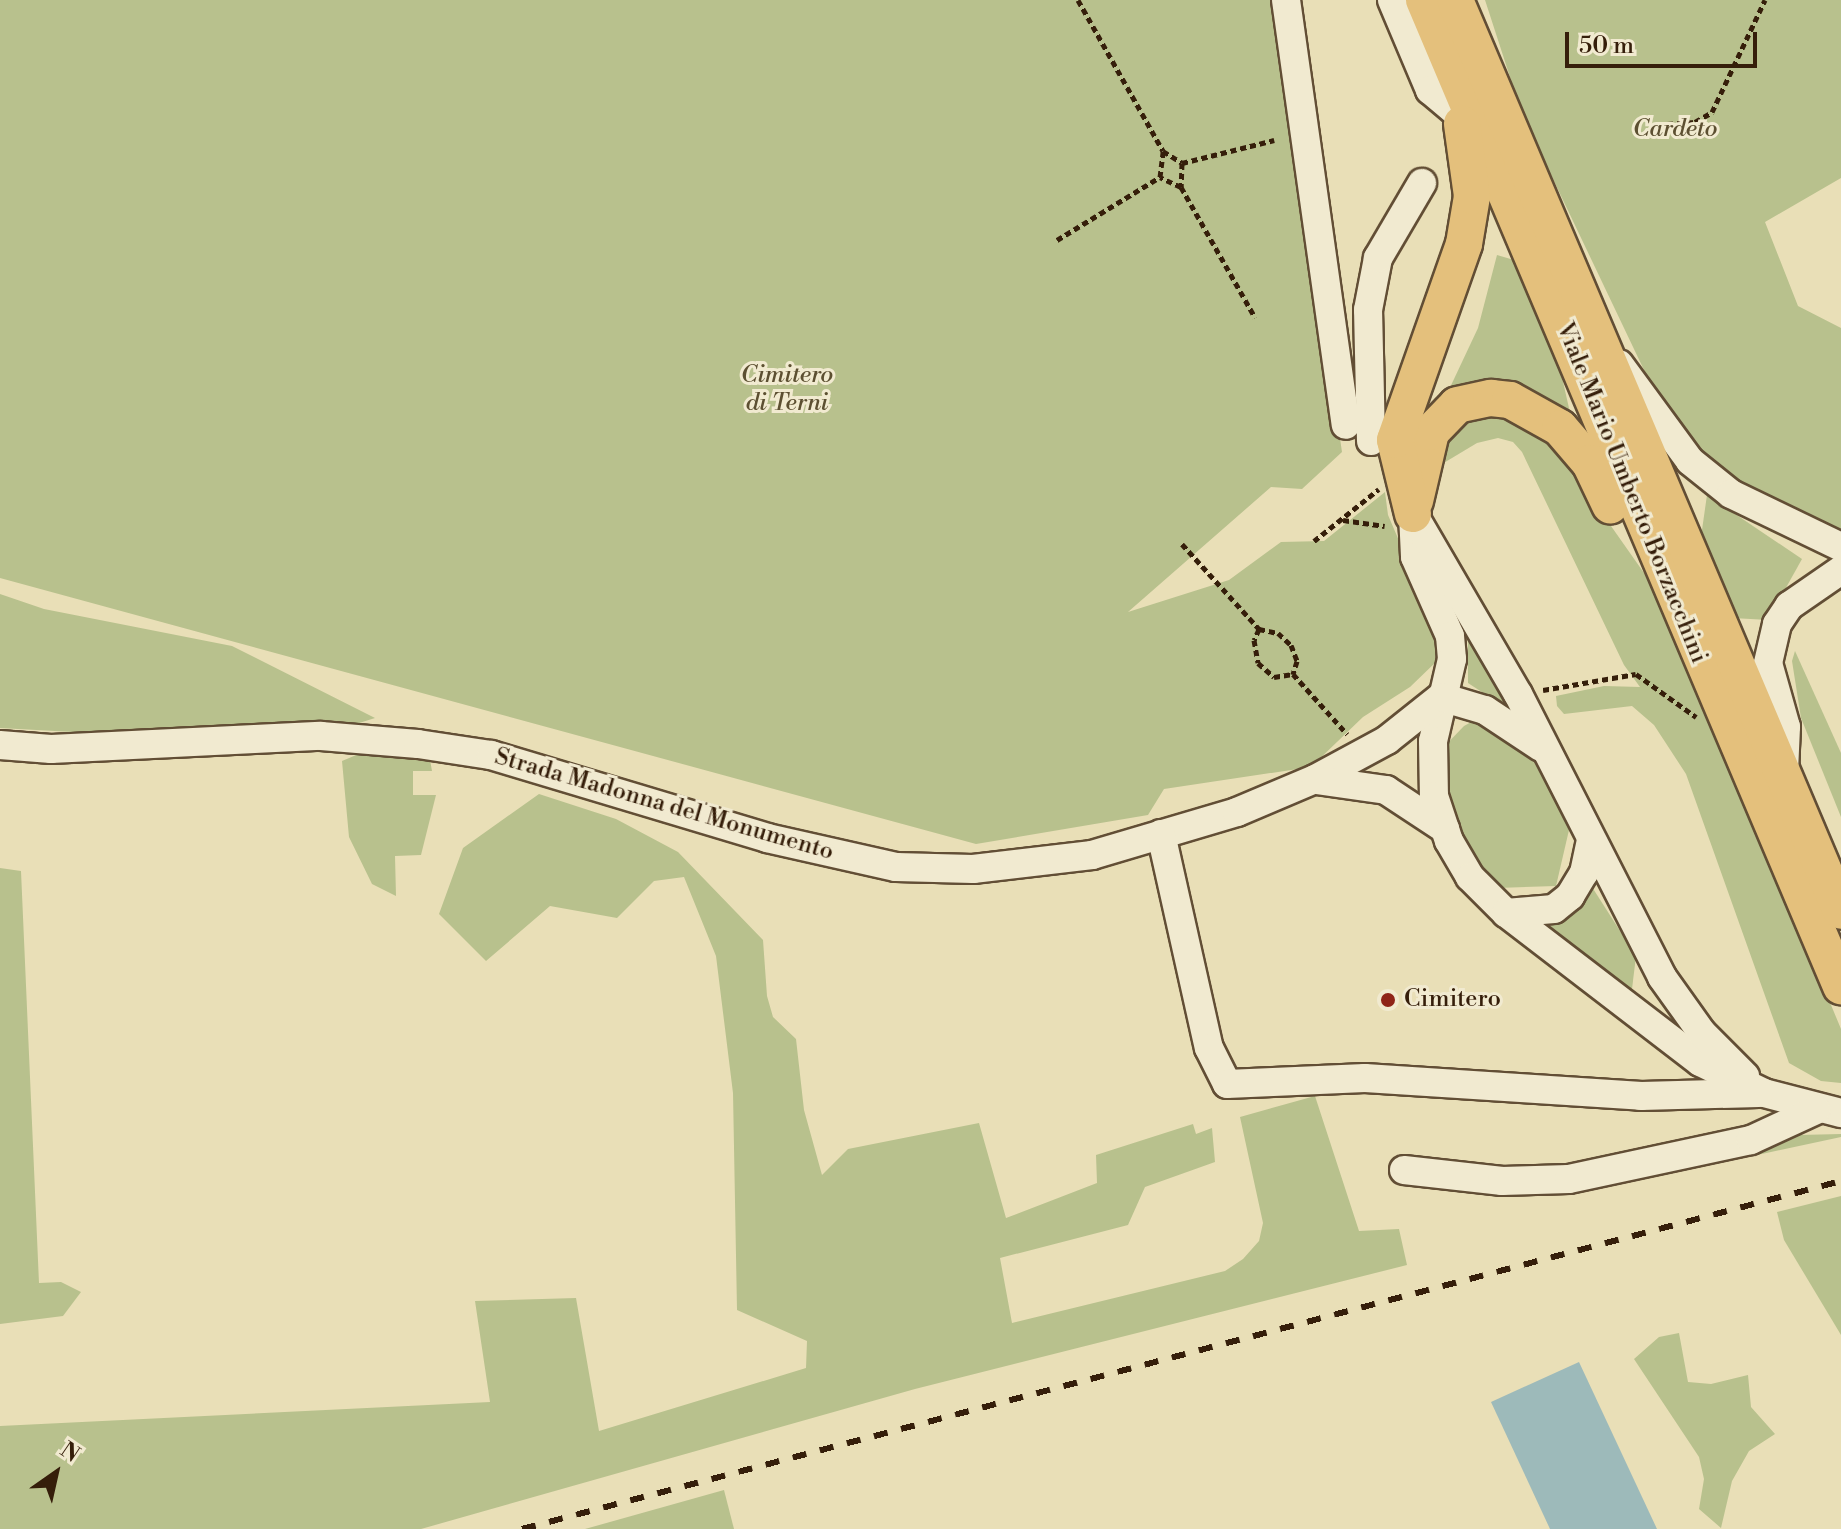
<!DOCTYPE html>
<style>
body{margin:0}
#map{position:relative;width:1841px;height:1529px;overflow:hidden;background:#e9dfb7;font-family:"Libre Bodoni",serif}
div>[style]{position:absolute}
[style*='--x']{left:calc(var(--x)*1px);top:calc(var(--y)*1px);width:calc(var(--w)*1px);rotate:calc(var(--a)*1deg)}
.green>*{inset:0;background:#b8c18d}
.water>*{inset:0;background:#9dbaba}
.path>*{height:5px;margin-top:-2.5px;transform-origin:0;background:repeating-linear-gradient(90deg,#351e0a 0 6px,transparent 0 10px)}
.roads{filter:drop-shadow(2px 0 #624e35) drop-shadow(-2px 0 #624e35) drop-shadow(0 2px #624e35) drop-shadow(0 -2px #624e35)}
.minor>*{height:28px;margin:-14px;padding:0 14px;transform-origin:14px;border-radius:14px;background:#f1ead0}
.major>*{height:36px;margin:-18px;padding:0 18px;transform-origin:18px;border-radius:18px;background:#e4c07c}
.rail>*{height:6px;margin-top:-3px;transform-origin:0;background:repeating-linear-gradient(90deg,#351e0a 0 14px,transparent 0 28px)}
.dots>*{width:22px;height:22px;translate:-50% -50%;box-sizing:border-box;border:4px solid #f1ead0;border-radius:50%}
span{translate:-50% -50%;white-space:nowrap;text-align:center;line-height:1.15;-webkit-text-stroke:6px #f1ead0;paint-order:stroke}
.park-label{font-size:24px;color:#5c4f31;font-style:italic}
.street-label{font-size:24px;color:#351e0a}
.poi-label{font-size:24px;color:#351e0a}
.left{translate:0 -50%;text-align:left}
.north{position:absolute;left:16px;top:1433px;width:80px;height:80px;-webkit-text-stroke:6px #f1ead0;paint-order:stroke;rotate:34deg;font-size:22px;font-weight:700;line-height:32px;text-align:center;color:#351e0a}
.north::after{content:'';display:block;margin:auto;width:28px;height:36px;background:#351e0a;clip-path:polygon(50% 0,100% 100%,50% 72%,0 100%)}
.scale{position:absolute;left:1565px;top:32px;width:192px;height:36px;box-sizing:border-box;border:4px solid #351e0a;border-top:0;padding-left:10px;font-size:24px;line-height:28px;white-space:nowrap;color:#351e0a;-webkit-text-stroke:6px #f1ead0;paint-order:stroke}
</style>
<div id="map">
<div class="green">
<div style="clip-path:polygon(0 0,1276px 0,1342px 452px,1302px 489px,1271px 487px,1128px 612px,1229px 580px,1281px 542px,1324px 541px,1385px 492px,1388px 515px,1436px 627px,1438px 660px,1410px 687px,1363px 717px,1311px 767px,1164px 789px,1148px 815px,976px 844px,0 578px)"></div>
<div style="clip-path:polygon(1485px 0,1841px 0,1841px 178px,1765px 222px,1798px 306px,1841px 328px,1841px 531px,1738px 484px,1707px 457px,1654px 391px,1522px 114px)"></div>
<div style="clip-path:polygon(1497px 255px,1514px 260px,1547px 311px,1571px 417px,1446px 396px,1478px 328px)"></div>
<div style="clip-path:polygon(1521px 414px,1585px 471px,1611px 526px,1663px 600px,1841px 1029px,1841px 1083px,1821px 1081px,1789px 1063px,1686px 774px,1654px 725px,1632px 706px,1564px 714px,1557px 706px,1556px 696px,1604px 686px,1640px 687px,1624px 665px,1522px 452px,1513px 442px,1498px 438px,1477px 443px,1437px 467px,1440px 446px,1465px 416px)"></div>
<div style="clip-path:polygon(1707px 495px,1802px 559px,1768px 620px,1733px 618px,1701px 537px)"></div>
<div style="clip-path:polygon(0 594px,44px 609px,232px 646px,375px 718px,293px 744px,0 728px)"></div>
<div style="clip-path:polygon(1468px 633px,1511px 711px,1468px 683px)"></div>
<div style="clip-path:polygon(1795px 651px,1841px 753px,1841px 817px,1801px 718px,1792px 661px)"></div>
<div style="clip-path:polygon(1482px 716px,1528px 733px,1569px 830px,1556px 886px,1497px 888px,1448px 822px,1439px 752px,1464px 726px)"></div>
<div style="clip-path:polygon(361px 753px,429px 754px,432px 771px,413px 771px,413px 795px,436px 795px,421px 855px,395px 856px,396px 896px,372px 884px,349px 837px,342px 761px)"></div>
<div style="clip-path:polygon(539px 794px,616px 819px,678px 852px,763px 940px,767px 996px,773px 1017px,796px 1039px,804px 1110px,822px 1175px,848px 1149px,979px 1123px,1006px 1218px,1097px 1183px,1096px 1155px,1193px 1124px,1196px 1134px,1212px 1128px,1215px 1162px,1145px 1187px,1128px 1225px,1000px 1258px,1012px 1323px,1225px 1271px,1243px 1259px,1259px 1241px,1263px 1223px,1240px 1117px,1315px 1096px,1359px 1231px,1399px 1229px,1407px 1265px,915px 1389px,421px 1529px,0 1529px,0 1426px,490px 1402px,475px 1301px,576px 1298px,599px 1431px,806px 1368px,807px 1341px,737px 1310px,733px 1093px,716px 956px,684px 877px,654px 881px,617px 918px,550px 906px,486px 961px,439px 914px,463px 848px)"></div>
<div style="clip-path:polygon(0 868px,21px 871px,39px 1283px,61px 1282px,81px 1292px,63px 1316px,0 1324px)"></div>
<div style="clip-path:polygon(1592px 887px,1636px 956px,1632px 989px,1575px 954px,1550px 927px)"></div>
<div style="clip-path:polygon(1841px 1134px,1841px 1137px,1748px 1157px,1799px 1135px)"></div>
<div style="clip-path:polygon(1841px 1196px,1841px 1335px,1784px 1240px,1777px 1212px)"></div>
<div style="clip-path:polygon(1679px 1333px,1688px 1382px,1711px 1384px,1748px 1375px,1751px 1407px,1775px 1434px,1749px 1451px,1732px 1481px,1721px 1528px,1699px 1509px,1704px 1479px,1699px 1457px,1634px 1359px,1659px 1337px)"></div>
<div style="clip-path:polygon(724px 1490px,734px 1529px,585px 1529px)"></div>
</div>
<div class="water">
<div style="clip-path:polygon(1579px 1362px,1657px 1529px,1550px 1529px,1491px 1402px)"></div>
</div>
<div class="path">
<div style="--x:1078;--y:0;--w:173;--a:60.6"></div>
<div style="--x:1667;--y:124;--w:28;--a:-4"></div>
<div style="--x:1695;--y:122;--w:20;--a:-30"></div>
<div style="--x:1712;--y:112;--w:124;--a:-64.7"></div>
<div style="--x:1163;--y:151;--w:22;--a:32"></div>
<div style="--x:1182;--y:163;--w:24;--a:92"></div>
<div style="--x:1181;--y:187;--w:23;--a:-155"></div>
<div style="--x:1160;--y:177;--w:26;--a:-83"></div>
<div style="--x:1182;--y:163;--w:95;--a:-14"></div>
<div style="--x:1181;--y:187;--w:150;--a:60.4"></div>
<div style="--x:1057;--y:240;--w:121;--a:-31.5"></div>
<div style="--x:1343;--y:520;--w:42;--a:8.1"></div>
<div style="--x:1314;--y:541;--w:83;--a:-38.7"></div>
<div style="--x:1182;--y:544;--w:115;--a:47.8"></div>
<div style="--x:1259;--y:629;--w:19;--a:12"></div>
<div style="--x:1278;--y:633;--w:18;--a:43"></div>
<div style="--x:1291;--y:645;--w:17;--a:69"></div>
<div style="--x:1297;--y:661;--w:14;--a:107"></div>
<div style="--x:1293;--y:674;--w:81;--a:48"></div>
<div style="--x:1259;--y:629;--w:12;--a:114"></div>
<div style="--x:1254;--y:640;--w:23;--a:80"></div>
<div style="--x:1258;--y:663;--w:21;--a:41"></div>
<div style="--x:1274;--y:677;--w:19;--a:-9"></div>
<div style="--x:1543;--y:690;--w:94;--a:-9.8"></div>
<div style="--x:1636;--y:674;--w:74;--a:35.6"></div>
</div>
<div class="roads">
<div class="minor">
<div style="--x:1286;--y:0;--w:429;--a:82"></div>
<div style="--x:1392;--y:0;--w:98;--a:67.1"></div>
<div style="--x:1430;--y:90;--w:40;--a:40"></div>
<div style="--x:1619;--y:364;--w:120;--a:53.8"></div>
<div style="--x:1690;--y:461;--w:53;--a:38.8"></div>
<div style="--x:1731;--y:494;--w:122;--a:25.7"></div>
<div style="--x:1371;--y:441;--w:131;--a:-91.3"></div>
<div style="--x:1368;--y:310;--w:53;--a:-79.1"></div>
<div style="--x:1378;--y:258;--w:87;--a:-59.6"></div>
<div style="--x:1413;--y:514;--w:43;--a:87.3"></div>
<div style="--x:1415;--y:557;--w:86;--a:66.1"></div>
<div style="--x:1450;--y:636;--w:23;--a:85"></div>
<div style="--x:1452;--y:659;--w:84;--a:103"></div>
<div style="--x:1433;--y:741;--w:55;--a:89"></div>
<div style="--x:1434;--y:796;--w:47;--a:71.6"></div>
<div style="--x:1449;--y:841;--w:42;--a:59.7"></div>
<div style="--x:1470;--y:877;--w:51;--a:45"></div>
<div style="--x:1506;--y:913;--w:245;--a:37.5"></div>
<div style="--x:1700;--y:1062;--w:71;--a:25.8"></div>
<div style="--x:1764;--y:1093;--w:80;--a:14.6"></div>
<div style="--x:1416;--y:519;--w:203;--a:59.8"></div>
<div style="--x:1518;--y:694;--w:318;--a:63"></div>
<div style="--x:1662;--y:977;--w:69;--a:54.5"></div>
<div style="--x:1702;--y:1033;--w:61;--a:45"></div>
<div style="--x:0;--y:745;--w:51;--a:4.5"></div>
<div style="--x:51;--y:749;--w:270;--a:-2.8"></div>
<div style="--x:321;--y:736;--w:97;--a:4.7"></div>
<div style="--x:418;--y:744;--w:74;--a:8.6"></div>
<div style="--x:491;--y:755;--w:288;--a:16.7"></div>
<div style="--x:767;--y:838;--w:132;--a:12.7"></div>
<div style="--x:896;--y:867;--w:77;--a:1.5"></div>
<div style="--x:973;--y:869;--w:120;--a:-6.7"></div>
<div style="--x:1092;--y:855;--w:151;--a:-16.5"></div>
<div style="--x:1237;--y:812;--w:85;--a:-22.9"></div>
<div style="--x:1315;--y:779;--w:82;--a:-28.4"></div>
<div style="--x:1387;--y:740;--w:69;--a:-38.5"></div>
<div style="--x:1441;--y:697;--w:46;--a:16.5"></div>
<div style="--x:1485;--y:710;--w:67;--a:33.5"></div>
<div style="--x:1784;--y:771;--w:44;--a:-87.4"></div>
<div style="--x:1786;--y:727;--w:66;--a:-105.7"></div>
<div style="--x:1768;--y:663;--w:40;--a:-77"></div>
<div style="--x:1777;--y:624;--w:22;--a:-56"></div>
<div style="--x:1789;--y:606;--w:63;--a:-34.7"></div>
<div style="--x:1316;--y:780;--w:71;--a:8.1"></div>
<div style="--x:1386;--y:790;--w:71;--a:33.5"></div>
<div style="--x:1161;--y:834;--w:219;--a:77.4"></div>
<div style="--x:1209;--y:1048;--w:40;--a:63.4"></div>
<div style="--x:1227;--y:1084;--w:138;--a:-2.5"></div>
<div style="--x:1365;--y:1078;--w:277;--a:3.7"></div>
<div style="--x:1641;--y:1096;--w:118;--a:-1.5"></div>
<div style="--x:1506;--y:913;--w:48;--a:-4.8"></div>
<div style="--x:1554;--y:909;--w:21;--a:-39"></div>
<div style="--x:1570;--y:896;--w:27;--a:-59"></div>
<div style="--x:1584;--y:873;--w:33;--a:-78"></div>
<div style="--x:1404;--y:1170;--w:99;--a:6.4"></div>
<div style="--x:1502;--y:1181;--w:67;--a:-1.7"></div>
<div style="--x:1569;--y:1179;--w:186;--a:-12.1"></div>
<div style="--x:1751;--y:1140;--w:72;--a:-24.8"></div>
</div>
<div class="major">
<div style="--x:1424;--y:0;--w:1071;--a:67.08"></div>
<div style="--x:1455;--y:0;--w:989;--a:67.04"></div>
<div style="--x:1415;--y:501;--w:71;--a:-76.9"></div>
<div style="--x:1431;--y:432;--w:37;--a:-46"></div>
<div style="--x:1457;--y:405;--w:35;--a:-12"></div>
<div style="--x:1491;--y:398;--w:19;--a:6"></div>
<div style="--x:1510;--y:400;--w:57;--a:29.2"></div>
<div style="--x:1560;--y:428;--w:46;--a:49.4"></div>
<div style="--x:1590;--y:463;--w:47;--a:64.5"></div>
<div style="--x:1413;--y:514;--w:76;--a:-103.7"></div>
<div style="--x:1395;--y:440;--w:208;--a:-70.6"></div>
<div style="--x:1464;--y:244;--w:49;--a:-80.5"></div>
<div style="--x:1472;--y:196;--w:73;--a:-97.9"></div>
</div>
</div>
<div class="rail">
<div style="--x:522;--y:1529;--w:1364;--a:-14.78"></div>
</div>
<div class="dots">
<div style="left:1388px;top:1000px;background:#8f2418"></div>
</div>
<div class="park-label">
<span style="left:1675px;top:130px">Cardeto</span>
<span style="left:787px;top:390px">Cimitero<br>di Terni</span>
</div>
<div class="street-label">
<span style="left:1631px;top:493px;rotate:68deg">Viale Mario Umberto Borzacchini</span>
<span style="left:664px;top:805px;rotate:16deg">Strada Madonna del Monumento</span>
</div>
<div class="poi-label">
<span class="left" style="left:1404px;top:1000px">Cimitero</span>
</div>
<div class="north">N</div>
<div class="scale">50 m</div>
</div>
